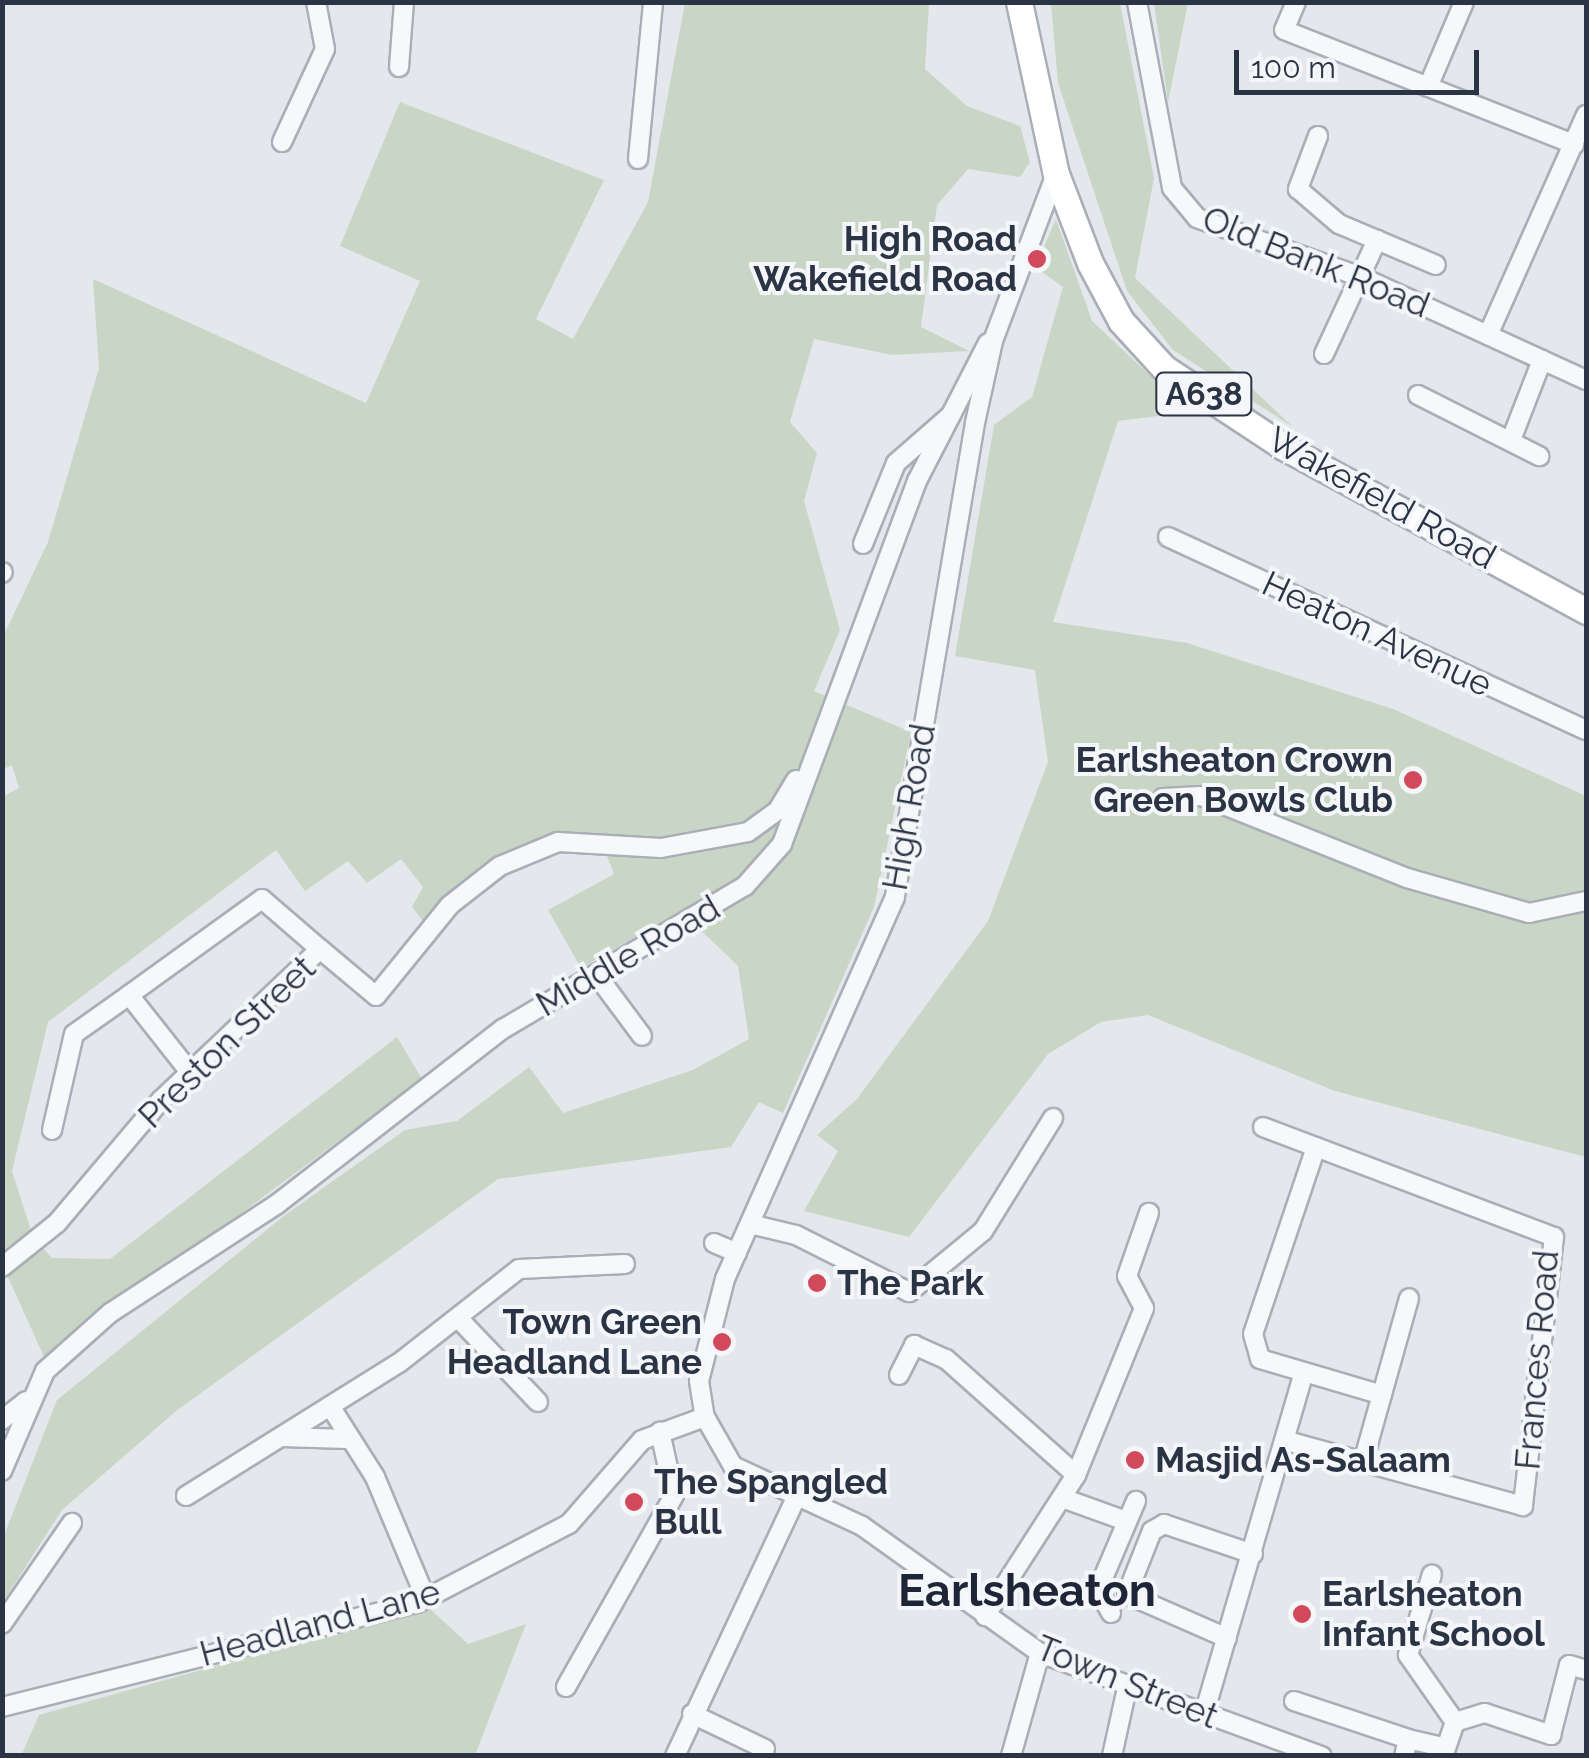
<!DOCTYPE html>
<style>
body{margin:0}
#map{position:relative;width:1589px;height:1758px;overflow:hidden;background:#e4e7ec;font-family:Raleway,sans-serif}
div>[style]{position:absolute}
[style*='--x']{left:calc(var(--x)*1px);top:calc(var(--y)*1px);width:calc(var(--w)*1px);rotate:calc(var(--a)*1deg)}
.green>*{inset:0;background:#c9d6c5}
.roads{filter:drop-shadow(2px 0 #a9aeb7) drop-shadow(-2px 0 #a9aeb7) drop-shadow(0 2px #a9aeb7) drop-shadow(0 -2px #a9aeb7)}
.minor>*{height:18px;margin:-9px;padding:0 9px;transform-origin:9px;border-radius:9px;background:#f7f8fa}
.highway>*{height:25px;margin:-12.5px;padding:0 12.5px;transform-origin:12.5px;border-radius:12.5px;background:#fff}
.dots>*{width:28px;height:28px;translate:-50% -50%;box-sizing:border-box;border:5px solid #f4f6f9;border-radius:50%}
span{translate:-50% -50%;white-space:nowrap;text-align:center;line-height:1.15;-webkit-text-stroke:8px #f4f6f9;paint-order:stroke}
.shield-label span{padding:2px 8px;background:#f4f6f9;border:2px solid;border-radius:8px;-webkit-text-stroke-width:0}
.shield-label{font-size:32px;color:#2b3445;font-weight:700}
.poi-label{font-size:35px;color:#2b3445;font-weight:700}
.right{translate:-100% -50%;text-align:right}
.left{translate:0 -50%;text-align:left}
.street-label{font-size:35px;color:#2b3445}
.district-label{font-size:45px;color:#1d2536;font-weight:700}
.frame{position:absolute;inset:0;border:5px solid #2b3445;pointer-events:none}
.scale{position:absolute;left:1234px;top:50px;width:245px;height:45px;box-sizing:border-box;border:5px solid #2b3445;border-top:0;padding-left:12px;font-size:30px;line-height:35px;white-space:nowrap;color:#2b3445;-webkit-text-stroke:8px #f4f6f9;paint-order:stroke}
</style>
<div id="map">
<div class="green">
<div style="clip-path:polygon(685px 3px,929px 3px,925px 69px,967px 106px,1020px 126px,1030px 162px,1020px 177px,968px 169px,937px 205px,921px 327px,969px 351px,892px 355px,814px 339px,790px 422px,817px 453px,804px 501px,840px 630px,814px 691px,911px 732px,874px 907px,783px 1113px,759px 1102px,731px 1147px,498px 1179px,176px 1411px,62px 1510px,3px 1602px,3px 1538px,57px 1400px,285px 1215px,405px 1130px,457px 1121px,529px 1067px,563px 1113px,693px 1070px,749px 1039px,738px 966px,681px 911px,581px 968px,548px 910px,614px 874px,598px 833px,556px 834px,494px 862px,449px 892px,426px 925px,412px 907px,423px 887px,401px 859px,367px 883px,348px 861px,305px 891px,276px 850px,48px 1022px,12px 1171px,33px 1237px,52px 1258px,110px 1259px,397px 1037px,422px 1079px,45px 1359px,3px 1266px,2px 797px,19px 788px,12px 765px,3px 769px,2px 639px,48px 542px,99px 368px,93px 279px,366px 403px,420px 281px,340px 246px,400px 102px,604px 180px,536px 319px,573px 339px,648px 202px)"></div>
<div style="clip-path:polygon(1051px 3px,1120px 3px,1154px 178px,1135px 278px,1293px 427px,1173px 350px,1127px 291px,1058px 83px)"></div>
<div style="clip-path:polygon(1154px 3px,1188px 3px,1168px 102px)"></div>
<div style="clip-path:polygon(1056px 219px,1092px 321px,1189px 412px,1118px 421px,1053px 622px,1187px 643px,1393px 709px,1586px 796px,1586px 1157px,1335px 1091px,1148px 1015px,1101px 1022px,1048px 1054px,909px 1237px,804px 1211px,838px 1151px,817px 1135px,857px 1099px,988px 921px,1048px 762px,1035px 670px,955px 656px,994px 425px,1032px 397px,1063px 287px,1035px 267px)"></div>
<div style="clip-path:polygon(428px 1607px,468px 1644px,526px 1624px,475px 1755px,21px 1756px,39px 1715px)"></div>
</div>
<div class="roads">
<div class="minor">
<div style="--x:1137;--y:2;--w:189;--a:79.3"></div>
<div style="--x:1172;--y:188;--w:39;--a:50"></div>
<div style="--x:1197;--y:218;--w:174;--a:19.8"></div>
<div style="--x:1361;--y:277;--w:247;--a:24.6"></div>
<div style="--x:1296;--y:2;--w:30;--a:113"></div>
<div style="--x:1284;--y:30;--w:312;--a:21.5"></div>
<div style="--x:399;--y:67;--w:65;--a:-85.6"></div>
<div style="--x:1428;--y:87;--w:92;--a:-67"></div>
<div style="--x:1318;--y:136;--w:57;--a:110.7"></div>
<div style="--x:1298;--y:189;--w:54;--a:40.5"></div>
<div style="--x:1339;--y:224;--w:105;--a:22.9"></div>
<div style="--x:282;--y:142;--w:102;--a:-65.2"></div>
<div style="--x:325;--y:49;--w:48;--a:-100.8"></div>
<div style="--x:638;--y:159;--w:158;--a:-84.5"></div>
<div style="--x:1056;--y:174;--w:178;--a:110.7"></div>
<div style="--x:993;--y:341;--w:84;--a:102.4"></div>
<div style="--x:975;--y:423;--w:481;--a:99.6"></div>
<div style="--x:895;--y:897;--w:418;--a:114"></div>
<div style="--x:725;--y:1279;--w:105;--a:104.3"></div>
<div style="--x:699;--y:1381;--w:36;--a:81"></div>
<div style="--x:705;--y:1417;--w:56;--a:60.3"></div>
<div style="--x:733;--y:1466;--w:142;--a:24.9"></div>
<div style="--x:862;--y:1526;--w:219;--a:35.5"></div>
<div style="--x:1040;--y:1653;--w:300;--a:20.1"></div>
<div style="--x:1488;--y:335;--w:241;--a:-66"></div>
<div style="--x:1324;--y:354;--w:126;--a:-65.1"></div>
<div style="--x:1418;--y:395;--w:136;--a:26.8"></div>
<div style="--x:1511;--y:440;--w:86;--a:-68.8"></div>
<div style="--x:1168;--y:537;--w:460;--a:24.8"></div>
<div style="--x:863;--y:544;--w:87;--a:-67.8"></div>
<div style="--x:896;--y:463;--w:73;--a:-41.1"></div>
<div style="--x:2;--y:573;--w:1;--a:-45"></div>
<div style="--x:1163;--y:798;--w:38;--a:-3"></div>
<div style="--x:1201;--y:796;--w:222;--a:21.7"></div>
<div style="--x:1407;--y:878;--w:127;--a:16"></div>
<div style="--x:1529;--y:913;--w:58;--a:-11.9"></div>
<div style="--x:596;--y:974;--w:77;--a:53.4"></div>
<div style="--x:129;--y:995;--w:164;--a:-35.8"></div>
<div style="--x:262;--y:899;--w:77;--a:40.8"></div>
<div style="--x:1263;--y:1127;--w:311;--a:20.7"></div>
<div style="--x:1554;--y:1237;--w:271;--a:96.6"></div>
<div style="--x:1523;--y:1506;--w:245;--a:-164.6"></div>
<div style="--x:52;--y:1130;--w:98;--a:-77.1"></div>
<div style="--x:74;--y:1034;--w:67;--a:-35.3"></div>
<div style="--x:129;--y:995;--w:97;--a:51.7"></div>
<div style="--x:1316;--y:1147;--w:197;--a:108.6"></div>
<div style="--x:1253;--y:1334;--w:26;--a:74"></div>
<div style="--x:1260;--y:1359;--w:127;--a:16.4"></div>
<div style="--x:750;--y:1224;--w:47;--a:13.4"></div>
<div style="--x:796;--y:1235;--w:127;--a:26.8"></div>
<div style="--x:909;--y:1292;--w:96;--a:-39.5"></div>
<div style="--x:983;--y:1231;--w:133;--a:-58.2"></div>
<div style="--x:714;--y:1243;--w:25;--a:23"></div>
<div style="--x:2;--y:1267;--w:70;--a:-38.7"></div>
<div style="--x:57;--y:1223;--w:161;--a:-49.8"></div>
<div style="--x:161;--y:1100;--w:219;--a:-43.5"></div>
<div style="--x:320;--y:949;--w:73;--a:40"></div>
<div style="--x:376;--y:996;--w:117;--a:-50.9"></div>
<div style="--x:450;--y:905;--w:63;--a:-38"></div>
<div style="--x:500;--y:866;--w:63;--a:-22.5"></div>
<div style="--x:558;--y:842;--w:103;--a:3.3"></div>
<div style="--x:661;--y:848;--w:88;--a:-10.4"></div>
<div style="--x:748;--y:832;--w:37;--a:-36"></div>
<div style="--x:778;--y:810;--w:35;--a:-59"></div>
<div style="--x:458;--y:1318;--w:116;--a:46.4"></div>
<div style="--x:899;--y:1375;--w:34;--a:-63"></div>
<div style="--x:914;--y:1345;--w:35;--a:24"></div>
<div style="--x:946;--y:1359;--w:174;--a:41.7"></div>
<div style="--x:1076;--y:1475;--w:168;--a:122.8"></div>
<div style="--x:330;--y:1406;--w:84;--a:57.6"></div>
<div style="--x:375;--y:1477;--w:132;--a:67.3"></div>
<div style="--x:2;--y:1420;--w:31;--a:-38"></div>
<div style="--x:282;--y:1437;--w:65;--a:1.8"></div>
<div style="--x:1363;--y:1462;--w:170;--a:-74.3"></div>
<div style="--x:2;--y:1471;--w:109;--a:-66.7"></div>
<div style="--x:45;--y:1371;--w:87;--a:-41.7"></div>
<div style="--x:110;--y:1313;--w:199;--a:-33.1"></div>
<div style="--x:277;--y:1204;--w:286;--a:-37.8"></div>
<div style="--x:503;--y:1029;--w:281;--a:-30.6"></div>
<div style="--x:745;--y:886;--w:56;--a:-48.6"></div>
<div style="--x:782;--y:844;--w:387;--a:-69.6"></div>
<div style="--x:917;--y:481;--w:155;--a:-62.8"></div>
<div style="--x:1076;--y:1475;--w:180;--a:-67.8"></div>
<div style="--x:1144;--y:1308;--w:36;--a:-118"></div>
<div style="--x:1127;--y:1276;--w:67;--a:-70.8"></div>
<div style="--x:186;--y:1496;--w:251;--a:-32"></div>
<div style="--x:399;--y:1363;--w:152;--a:-38.1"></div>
<div style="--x:519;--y:1269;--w:106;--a:-2.7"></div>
<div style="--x:1065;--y:1499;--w:65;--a:19.8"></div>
<div style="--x:1111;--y:1613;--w:26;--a:-119"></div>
<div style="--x:1098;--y:1590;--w:97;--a:-66.9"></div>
<div style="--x:2;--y:1624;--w:123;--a:-55.3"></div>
<div style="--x:1227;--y:1638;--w:109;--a:-156.3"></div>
<div style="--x:1127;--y:1594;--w:68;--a:-68.4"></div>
<div style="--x:1152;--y:1531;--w:14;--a:-30"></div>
<div style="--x:1164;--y:1524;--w:94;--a:18.6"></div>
<div style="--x:566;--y:1687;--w:220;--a:-60.6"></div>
<div style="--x:674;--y:1495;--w:65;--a:-102.5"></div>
<div style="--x:1294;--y:1701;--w:120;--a:18.4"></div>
<div style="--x:1408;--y:1739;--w:17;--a:103"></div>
<div style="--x:2;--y:1707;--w:430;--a:-14.1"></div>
<div style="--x:419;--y:1602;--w:169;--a:-27.5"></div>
<div style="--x:569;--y:1524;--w:111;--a:-49"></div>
<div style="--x:642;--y:1440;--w:67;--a:-20.1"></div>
<div style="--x:692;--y:1714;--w:81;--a:25.6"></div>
<div style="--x:1204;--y:1714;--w:355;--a:-73.7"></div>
<div style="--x:1455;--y:1722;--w:31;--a:-17"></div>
<div style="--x:1485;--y:1713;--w:70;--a:18.4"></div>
<div style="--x:1551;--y:1735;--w:72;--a:-75.6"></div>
<div style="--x:1569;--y:1665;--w:18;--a:16"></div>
<div style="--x:1408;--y:1739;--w:39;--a:13"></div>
<div style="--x:1446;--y:1748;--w:28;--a:-71"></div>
<div style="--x:1455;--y:1722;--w:82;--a:-125"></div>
<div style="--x:1408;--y:1655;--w:84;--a:-73.5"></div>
<div style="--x:675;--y:1756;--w:288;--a:-64.9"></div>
<div style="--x:1011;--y:1756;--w:107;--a:-74.3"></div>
<div style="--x:1112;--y:1756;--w:70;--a:-77.6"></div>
</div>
<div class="highway">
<div style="--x:1019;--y:2;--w:176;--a:77.9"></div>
<div style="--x:1056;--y:174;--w:95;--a:69.1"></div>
<div style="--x:1090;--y:263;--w:66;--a:61.9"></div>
<div style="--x:1121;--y:321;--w:64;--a:47.5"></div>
<div style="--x:1164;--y:368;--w:144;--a:33.4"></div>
<div style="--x:1284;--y:447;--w:344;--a:28.5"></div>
</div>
</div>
<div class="dots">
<div style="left:1037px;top:259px;background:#d1495b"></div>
<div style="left:1413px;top:780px;background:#d1495b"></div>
<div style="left:817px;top:1283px;background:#d1495b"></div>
<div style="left:722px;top:1342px;background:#d1495b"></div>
<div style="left:1135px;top:1460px;background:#d1495b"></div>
<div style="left:634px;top:1502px;background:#d1495b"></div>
<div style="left:1302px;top:1614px;background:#d1495b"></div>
</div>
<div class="shield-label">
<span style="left:1204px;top:394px">A638</span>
</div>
<div class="poi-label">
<span class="right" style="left:1017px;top:259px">High Road<br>Wakefield Road</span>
<span class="right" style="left:1393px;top:780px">Earlsheaton Crown<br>Green Bowls Club</span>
<span class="left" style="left:837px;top:1283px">The Park</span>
<span class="right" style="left:702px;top:1342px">Town Green<br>Headland Lane</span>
<span class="left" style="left:1155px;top:1460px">Masjid As-Salaam</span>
<span class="left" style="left:654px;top:1502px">The Spangled<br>Bull</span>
<span class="left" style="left:1322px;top:1614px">Earlsheaton<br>Infant School</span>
</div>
<div class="street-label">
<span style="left:1316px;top:262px;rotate:22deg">Old Bank Road</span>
<span style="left:1382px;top:498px;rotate:29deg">Wakefield Road</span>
<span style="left:1377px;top:634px;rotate:25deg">Heaton Avenue</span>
<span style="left:909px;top:807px;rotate:-80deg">High Road</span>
<span style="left:628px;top:956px;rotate:-30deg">Middle Road</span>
<span style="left:227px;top:1042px;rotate:-44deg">Preston Street</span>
<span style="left:1537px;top:1360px;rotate:-85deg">Frances Road</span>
<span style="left:320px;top:1623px;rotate:-15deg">Headland Lane</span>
<span style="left:1127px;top:1682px;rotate:22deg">Town Street</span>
</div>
<div class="district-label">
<span style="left:1027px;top:1591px">Earlsheaton</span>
</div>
<div class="frame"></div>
<div class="scale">100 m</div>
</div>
